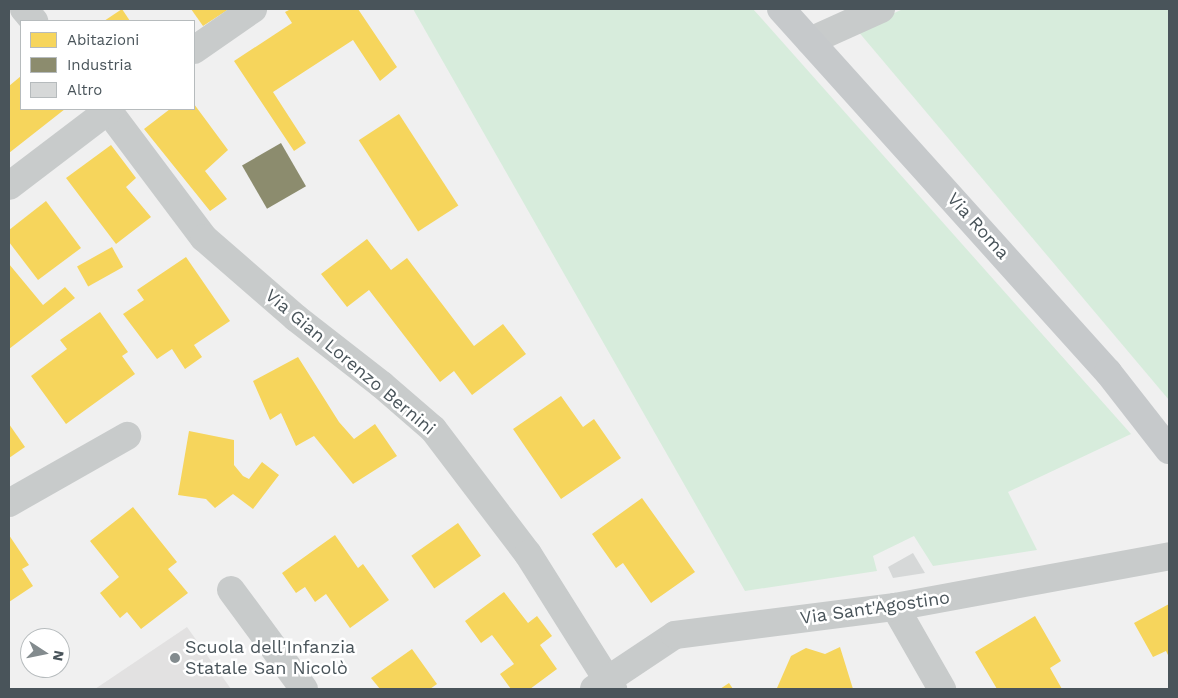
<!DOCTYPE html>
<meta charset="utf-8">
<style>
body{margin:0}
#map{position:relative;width:1178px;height:698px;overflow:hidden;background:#f0f0f0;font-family:"Work Sans",sans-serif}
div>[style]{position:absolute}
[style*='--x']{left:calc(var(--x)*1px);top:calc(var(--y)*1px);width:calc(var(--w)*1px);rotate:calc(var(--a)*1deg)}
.education>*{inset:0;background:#e2e1e1}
.green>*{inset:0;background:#d7ecdc}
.homes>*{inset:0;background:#f6d55c;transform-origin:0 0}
.industry>*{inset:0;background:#8c8c6e;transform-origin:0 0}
.building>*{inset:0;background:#d6d8d8}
.minor>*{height:28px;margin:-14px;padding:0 14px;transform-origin:14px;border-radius:14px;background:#c8cbcb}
.major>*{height:28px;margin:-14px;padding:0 14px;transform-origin:14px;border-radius:14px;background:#c6c9cb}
.dots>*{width:14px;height:14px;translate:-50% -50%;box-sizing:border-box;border:2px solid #fff;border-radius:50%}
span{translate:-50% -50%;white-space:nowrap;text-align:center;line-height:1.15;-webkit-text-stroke:5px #fff;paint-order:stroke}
.street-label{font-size:18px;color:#49545a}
.poi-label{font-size:18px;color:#49545a}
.left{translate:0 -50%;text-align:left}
.frame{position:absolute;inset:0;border:10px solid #49545a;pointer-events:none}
.legend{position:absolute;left:20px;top:20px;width:175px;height:90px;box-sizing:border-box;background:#fff;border:1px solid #b6bbbd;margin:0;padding:6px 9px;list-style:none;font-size:15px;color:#49545a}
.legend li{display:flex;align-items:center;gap:10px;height:25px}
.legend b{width:25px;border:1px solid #b6bbbd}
.north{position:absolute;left:20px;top:628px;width:50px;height:50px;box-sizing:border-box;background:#fff;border:1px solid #b6bbbd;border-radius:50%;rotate:101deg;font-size:14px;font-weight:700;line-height:20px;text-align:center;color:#49545a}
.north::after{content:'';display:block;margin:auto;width:18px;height:22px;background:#838b8e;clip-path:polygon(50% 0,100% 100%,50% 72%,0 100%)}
</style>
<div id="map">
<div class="education">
<div style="clip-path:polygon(187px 627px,231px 689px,95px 689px)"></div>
</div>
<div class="green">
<div style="clip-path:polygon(413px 9px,753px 9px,1131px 434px,1008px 492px,1037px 550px,933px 566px,914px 536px,873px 556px,877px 571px,745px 591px)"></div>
<div style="clip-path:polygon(903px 9px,1169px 9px,1169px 400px,857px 30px)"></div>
</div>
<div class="homes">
<div style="clip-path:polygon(122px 9px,130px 21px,104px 21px)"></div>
<div style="clip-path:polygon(191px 9px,229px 9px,203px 26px)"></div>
<div style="clip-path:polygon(291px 9px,358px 9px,397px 67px,380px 81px,353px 40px,273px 92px,306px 143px,294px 151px,234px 61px,292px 23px,285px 12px)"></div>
<div style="clip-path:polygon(21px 76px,21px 109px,65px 109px,9px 153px,9px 86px)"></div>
<div style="clip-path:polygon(194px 104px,228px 150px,205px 171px,227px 199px,210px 211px,144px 129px,170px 109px,194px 109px)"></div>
<div style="left:399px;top:114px;width:109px;height:48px;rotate:57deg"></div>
<div style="clip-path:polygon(111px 145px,136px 178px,126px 187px,151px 217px,116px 244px,66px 178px)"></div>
<div style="clip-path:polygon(46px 201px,81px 248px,38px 280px,9px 242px,9px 230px)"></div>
<div style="clip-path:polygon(367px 239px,391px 270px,407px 258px,474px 346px,503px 324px,526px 354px,472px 395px,454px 371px,440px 382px,369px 290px,347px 307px,321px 274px)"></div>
<div style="left:112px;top:247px;width:23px;height:40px;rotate:61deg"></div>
<div style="clip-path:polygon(186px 257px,230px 321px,194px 345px,202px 357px,185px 369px,172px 349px,157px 359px,123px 314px,144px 300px,137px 290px)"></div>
<div style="clip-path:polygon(9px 264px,43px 305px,65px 287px,75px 298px,9px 349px)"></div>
<div style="clip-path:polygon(100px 312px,128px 352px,122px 356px,135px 374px,66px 424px,31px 376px,67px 349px,60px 340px)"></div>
<div style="clip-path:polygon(298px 357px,339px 422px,354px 439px,375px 424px,397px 456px,353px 484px,314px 436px,296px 446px,281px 413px,270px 420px,253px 381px)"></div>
<div style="clip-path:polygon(561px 396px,583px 427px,594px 419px,621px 458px,561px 499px,513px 429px)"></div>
<div style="clip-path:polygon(9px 424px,25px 447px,9px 458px)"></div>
<div style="clip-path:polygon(189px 431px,234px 440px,234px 465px,243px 476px,249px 479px,262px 462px,279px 475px,253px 509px,233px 494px,215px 508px,206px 499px,178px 495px)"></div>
<div style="clip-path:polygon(642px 498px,695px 572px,651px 603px,623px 563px,616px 568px,592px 534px)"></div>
<div style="clip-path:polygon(133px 507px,177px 562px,168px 569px,188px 593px,141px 629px,127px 612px,120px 618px,100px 593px,119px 577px,90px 541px)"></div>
<div style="left:458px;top:523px;width:40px;height:57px;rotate:55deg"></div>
<div style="clip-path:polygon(9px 535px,29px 565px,22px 569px,33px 586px,9px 602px)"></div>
<div style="clip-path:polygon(335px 535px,358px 568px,363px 564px,389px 600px,350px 628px,326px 594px,315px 602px,305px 587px,296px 593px,282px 573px)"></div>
<div style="clip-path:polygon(504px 592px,528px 623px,537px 616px,552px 636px,540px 645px,557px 669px,530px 689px,511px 689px,500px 674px,514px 664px,492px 635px,481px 643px,465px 621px)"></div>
<div style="clip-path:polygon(1169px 604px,1169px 657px,1166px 651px,1153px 657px,1134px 623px)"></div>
<div style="clip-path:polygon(1035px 616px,1061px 661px,1050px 668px,1062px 689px,997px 689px,975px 652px)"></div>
<div style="clip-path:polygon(840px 647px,853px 689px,777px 688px,791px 656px,806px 648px,825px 654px)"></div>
<div style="clip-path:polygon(412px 649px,437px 684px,430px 689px,380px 689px,371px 678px)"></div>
<div style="clip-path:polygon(729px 683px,733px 689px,720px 689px)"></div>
</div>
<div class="industry">
<div style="left:281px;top:143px;width:50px;height:45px;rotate:60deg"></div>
</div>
<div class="building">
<div style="clip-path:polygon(913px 553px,925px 573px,893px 578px,888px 567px)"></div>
</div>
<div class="minor">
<div style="--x:24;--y:9;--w:16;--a:50"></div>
<div style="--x:810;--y:41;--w:78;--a:-24.3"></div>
<div style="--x:194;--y:50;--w:72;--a:-34.8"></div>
<div style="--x:107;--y:109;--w:161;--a:53.1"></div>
<div style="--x:204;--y:238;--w:122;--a:41"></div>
<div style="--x:296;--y:318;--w:109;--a:37.9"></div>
<div style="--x:382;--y:385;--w:67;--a:40.8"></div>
<div style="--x:433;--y:429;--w:157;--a:52.8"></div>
<div style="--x:528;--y:554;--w:160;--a:57.8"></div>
<div style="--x:9;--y:186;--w:127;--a:-37.3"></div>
<div style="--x:9;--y:503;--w:136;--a:-29.6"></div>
<div style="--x:231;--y:590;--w:123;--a:53.6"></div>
<div style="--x:895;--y:607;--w:95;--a:60.2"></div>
<div style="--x:594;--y:689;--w:97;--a:-33.7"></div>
<div style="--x:675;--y:635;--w:222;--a:-7.3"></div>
<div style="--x:895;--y:607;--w:279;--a:-10.5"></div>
</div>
<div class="major">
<div style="--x:781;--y:9;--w:489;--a:48"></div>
<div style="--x:1108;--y:372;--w:99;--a:52"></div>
</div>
<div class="dots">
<div style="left:175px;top:658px;background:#838b8e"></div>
</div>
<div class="street-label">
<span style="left:978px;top:226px;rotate:48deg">Via Roma</span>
<span style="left:350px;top:362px;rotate:40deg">Via Gian Lorenzo Bernini</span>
<span style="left:875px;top:608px;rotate:-8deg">Via Sant'Agostino</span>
</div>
<div class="poi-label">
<span class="left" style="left:185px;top:658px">Scuola dell'Infanzia<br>Statale San Nicolò</span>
</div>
<div class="frame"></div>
<ul class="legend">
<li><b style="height:14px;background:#f6d55c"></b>Abitazioni</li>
<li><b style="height:14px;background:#8c8c6e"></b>Industria</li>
<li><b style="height:14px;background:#d6d8d8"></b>Altro</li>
</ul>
<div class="north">N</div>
</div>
